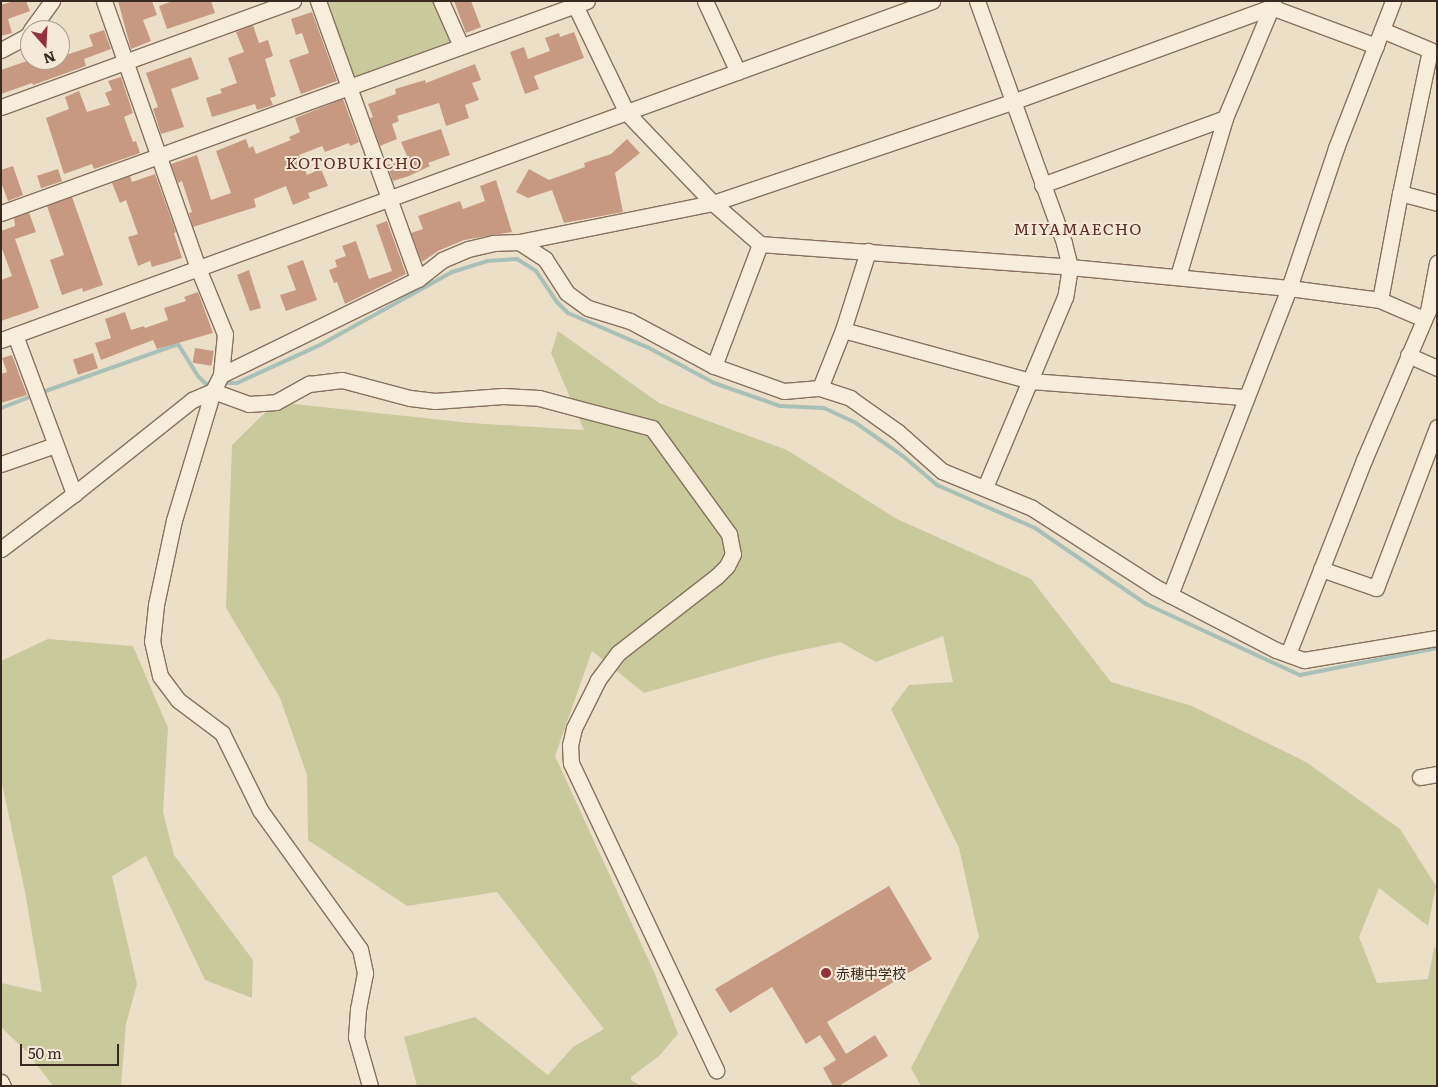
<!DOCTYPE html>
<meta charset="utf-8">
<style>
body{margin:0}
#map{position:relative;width:1438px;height:1087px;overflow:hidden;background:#ecdfc8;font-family:Literata,"Noto Sans JP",serif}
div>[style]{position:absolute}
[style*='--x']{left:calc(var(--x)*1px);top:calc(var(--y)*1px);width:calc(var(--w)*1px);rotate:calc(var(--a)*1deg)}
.green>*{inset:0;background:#c8ca9c}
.stream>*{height:4px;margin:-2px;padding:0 2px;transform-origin:2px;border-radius:2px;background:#a9c0b8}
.building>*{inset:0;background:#c89981;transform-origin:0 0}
.roads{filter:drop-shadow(1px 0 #87715e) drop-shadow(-1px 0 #87715e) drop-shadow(0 1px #87715e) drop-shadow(0 -1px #87715e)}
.minor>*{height:15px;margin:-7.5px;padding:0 7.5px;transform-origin:7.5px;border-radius:7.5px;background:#f7eddb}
.dots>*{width:14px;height:14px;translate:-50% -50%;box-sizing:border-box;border:2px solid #f4e9d7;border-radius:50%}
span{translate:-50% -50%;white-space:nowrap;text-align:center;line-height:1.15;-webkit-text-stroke:4px #f4e9d7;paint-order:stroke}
.poi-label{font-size:14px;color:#382a21}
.left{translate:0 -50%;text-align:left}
.quarter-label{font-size:16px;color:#622b23;letter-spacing:1px}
.frame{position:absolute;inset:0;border:2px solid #382a21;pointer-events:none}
.north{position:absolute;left:20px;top:20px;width:50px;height:50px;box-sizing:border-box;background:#f4e9d7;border:1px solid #a99d8e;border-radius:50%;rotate:161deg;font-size:14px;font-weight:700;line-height:20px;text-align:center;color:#382a21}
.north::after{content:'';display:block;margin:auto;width:18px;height:22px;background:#93323a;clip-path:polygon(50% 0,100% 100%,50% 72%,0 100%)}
.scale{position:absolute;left:20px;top:1044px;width:99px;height:22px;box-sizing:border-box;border:2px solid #382a21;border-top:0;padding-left:6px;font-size:15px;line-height:18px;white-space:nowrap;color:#382a21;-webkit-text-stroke:4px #f4e9d7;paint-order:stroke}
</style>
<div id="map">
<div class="green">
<div style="clip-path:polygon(324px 1px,435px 1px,451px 38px,449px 45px,359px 79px,352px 75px)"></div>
<div style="clip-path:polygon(558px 331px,659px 403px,787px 450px,897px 519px,1031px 579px,1111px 682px,1192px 706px,1306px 762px,1400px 829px,1436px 886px,1428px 926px,1379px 888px,1359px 937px,1377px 983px,1428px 979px,1434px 948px,1437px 947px,1437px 1086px,921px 1086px,911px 1068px,979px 937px,959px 848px,891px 709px,909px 685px,953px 682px,943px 636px,876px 662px,840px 642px,774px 656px,644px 693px,592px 651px,555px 756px,655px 974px,678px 1034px,659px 1056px,631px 1077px,631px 1080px,641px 1086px,417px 1086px,404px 1037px,475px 1017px,548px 1075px,573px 1047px,604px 1029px,497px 892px,407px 906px,308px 840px,307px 775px,280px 698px,226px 608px,232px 445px,276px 402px,470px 423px,584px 430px,551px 353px)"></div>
<div style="clip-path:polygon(48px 639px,133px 646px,168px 728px,163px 812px,174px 855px,253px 960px,252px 998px,205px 980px,146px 856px,112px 876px,137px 984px,126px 1024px,121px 1086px,53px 1086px,27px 1052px,1px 1027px,1px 983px,42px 992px,25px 892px,1px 779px,1px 661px)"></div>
</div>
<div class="stream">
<div style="--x:221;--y:383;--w:16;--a:0"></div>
<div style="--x:237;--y:383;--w:91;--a:-24.6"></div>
<div style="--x:320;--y:345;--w:151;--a:-28.9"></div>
<div style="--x:452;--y:272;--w:37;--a:-17"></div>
<div style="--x:487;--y:261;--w:30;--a:-4"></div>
<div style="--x:517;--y:259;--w:22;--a:32"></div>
<div style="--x:536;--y:271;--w:36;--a:56"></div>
<div style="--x:556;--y:301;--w:17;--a:45"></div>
<div style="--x:568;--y:313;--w:88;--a:23.4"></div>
<div style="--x:649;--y:348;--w:74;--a:28.3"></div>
<div style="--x:714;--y:383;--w:70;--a:19.2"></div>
<div style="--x:780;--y:406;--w:44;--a:2.6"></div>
<div style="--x:824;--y:408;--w:35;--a:25"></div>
<div style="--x:856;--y:423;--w:57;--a:35.1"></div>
<div style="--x:903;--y:456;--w:45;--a:40.5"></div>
<div style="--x:937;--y:485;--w:107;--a:23.7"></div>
<div style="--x:1035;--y:528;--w:135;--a:34.4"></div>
<div style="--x:1146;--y:604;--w:170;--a:24.8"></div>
<div style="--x:1300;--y:675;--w:140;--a:-11.1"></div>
<div style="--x:40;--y:393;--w:146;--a:-19.5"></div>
<div style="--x:178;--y:344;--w:38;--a:58"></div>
<div style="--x:198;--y:376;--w:11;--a:45"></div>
<div style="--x:206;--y:384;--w:5;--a:-11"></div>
<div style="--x:1;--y:408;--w:34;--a:-21"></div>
</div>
<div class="building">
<div style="clip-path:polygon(14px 1px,26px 1px,30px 11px,8px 19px,12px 33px,1px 36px,1px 5px)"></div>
<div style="clip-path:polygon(118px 1px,152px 1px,157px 15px,143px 20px,151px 41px,131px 49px)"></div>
<div style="clip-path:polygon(173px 1px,211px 1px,215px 13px,167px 29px,159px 6px)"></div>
<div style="clip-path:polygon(454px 1px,471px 1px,481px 27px,466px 33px)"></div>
<div style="clip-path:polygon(312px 12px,337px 81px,301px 94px,289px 60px,309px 53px,302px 33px,296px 35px,291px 19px)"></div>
<div style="clip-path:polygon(253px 25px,259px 43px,268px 40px,273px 56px,265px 59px,276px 96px,270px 98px,273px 105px,257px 110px,255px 104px,212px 117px,206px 98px,222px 93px,220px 89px,237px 83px,228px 58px,244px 52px,236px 32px)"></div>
<div style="clip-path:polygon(104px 30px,111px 49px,84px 59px,86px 66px,33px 85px,32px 83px,1px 94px,1px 70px,30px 60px,60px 60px,60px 57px,93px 46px,89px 35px)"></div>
<div style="clip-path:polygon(574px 32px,584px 58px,534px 76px,539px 89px,525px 94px,510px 52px,524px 47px,528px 59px,550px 51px,545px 38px,559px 33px,560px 37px)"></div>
<div style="clip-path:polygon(191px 57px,199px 79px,171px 89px,184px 127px,161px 134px,153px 109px,158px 107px,146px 73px)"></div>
<div style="clip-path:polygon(475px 64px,481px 80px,472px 83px,479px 100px,465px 105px,469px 118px,446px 126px,439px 103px,397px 116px,399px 121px,392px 124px,397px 139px,380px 146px,370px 118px,373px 117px,368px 104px,396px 94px,395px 89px,425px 80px,426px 83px)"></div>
<div style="clip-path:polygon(121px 77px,133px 113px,124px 117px,133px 142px,136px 141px,140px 153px,94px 169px,92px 164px,64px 174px,46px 118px,69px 109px,65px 97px,79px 91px,87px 112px,110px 105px,105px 93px,112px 90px,108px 81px)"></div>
<div style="clip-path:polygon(343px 99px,359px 142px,350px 146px,349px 143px,325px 152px,322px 146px,299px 155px,307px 175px,321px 169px,328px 186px,308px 193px,310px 198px,293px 205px,286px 186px,254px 199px,256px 207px,193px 227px,189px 213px,192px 212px,182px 181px,178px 183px,171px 164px,197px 155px,211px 200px,231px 193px,216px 151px,246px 139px,249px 148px,253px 146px,256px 154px,291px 140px,289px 137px,300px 132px,295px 118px)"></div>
<div style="clip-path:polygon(441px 129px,450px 155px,428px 163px,430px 166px,409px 176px,393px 181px,387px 165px,408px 158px,401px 142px)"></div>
<div style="clip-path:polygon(627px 139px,640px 153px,615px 173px,623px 212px,564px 223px,552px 190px,528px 198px,516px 192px,529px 169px,549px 180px,585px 167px,584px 163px,611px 154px)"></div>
<div style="clip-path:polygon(13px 166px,23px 195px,8px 201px,1px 182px,1px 170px)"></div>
<div style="left:58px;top:169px;width:13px;height:22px;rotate:72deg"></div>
<div style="clip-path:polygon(155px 174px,176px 232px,174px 233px,182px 258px,152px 267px,150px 261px,138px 266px,128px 237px,138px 234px,126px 200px,120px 203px,112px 183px,130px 176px,132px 182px)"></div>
<div style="clip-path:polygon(496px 180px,512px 232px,464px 240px,438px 251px,422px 262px,411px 233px,423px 229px,418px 216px,460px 201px,463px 209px,485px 201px,480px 186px)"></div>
<div style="clip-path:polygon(72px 197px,103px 285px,83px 292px,82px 288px,62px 295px,50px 260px,64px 255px,47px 206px)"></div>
<div style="clip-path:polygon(29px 213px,36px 232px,15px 239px,39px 308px,1px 321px,1px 280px,12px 276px,1px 246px,1px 231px,15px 226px,14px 218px)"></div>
<div style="clip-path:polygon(387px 221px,406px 274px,345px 304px,337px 282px,334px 283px,329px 270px,337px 267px,335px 260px,346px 256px,342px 246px,356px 241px,369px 279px,392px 271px,376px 225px)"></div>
<div style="clip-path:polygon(303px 260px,317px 300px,286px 311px,280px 295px,296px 290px,287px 266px)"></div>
<div style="clip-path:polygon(249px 270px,261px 308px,250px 311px,237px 275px)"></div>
<div style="clip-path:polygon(198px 292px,213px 333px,157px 349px,153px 340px,101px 360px,95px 343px,111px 338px,105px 319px,125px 312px,131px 330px,144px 326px,145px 328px,168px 320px,164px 308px,186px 301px,184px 297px)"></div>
<div style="left:195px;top:348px;width:19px;height:15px;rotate:9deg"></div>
<div style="left:93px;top:353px;width:16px;height:21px;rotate:72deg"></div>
<div style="clip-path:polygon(12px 355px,27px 395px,1px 403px,1px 374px,7px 372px,2px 358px)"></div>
<div style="clip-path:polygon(889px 886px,932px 959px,827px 1022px,846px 1054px,875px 1035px,888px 1056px,839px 1086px,833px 1086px,823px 1068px,836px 1060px,820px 1035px,806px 1044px,772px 987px,730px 1013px,715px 989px)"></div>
</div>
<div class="roads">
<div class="minor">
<div style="--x:104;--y:1;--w:283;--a:70.6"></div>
<div style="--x:198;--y:268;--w:71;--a:67.8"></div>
<div style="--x:225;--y:334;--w:41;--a:95.6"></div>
<div style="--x:221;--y:375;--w:18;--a:117"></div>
<div style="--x:213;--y:391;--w:135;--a:106.8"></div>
<div style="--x:174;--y:520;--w:87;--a:102"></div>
<div style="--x:156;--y:605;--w:36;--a:96"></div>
<div style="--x:152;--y:641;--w:36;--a:77"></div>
<div style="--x:160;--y:676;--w:30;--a:53"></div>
<div style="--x:178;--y:700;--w:55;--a:36.9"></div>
<div style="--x:222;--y:733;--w:86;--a:63.7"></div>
<div style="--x:260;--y:810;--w:171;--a:54.3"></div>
<div style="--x:360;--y:949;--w:25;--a:78"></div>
<div style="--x:365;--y:973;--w:37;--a:101"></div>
<div style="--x:358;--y:1009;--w:28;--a:94"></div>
<div style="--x:356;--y:1037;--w:51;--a:74.1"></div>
<div style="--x:318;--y:1;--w:295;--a:70.2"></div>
<div style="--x:441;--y:1;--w:49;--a:66"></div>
<div style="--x:573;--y:1;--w:124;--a:64.3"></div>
<div style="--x:627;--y:113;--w:124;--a:46.3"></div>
<div style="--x:713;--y:203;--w:62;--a:41.1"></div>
<div style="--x:760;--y:244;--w:311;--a:4.2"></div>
<div style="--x:1070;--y:267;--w:220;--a:5.5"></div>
<div style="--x:1289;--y:288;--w:92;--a:7.5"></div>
<div style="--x:1380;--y:300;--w:48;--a:23.4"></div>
<div style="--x:705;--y:1;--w:78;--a:65.1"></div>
<div style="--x:977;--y:1;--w:257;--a:70.2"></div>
<div style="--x:1064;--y:243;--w:25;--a:76"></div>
<div style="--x:1070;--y:267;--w:30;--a:99"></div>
<div style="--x:1065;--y:297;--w:206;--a:112.8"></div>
<div style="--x:31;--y:30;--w:36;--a:-54"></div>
<div style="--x:1382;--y:30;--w:52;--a:22.6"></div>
<div style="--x:1430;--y:50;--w:146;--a:101.8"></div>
<div style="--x:1400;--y:193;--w:38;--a:15"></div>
<div style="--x:1;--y:50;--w:30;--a:-28"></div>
<div style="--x:27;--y:36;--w:5;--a:-53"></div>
<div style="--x:1;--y:107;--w:311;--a:-20"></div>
<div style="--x:1042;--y:185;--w:195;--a:-20.1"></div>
<div style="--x:1;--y:213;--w:623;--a:-19.89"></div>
<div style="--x:519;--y:242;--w:31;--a:33"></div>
<div style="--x:545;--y:259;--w:40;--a:57.1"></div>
<div style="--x:567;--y:293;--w:26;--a:36"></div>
<div style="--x:588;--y:308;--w:44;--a:17.2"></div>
<div style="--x:630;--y:321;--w:95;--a:28.2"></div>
<div style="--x:714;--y:366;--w:74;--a:19.7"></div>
<div style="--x:784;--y:391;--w:36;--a:-5"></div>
<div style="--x:820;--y:388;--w:32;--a:18"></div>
<div style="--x:850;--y:398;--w:59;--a:35.3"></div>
<div style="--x:898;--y:432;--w:59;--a:41.6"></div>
<div style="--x:942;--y:471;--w:97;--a:22.3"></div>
<div style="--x:1032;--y:508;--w:146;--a:32.7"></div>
<div style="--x:1155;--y:587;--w:136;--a:27.5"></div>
<div style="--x:1276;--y:650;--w:30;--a:20"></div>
<div style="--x:1304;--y:660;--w:135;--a:-9.4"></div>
<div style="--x:1178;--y:276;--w:165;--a:-73.4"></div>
<div style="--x:1225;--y:118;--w:125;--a:-67.3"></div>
<div style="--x:1380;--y:300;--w:109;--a:-79.4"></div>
<div style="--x:843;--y:330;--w:195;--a:15.2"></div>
<div style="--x:1031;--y:381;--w:215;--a:4.3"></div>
<div style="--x:15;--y:335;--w:170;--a:69.6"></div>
<div style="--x:1;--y:340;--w:991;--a:-20.01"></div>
<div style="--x:1408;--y:355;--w:32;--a:24"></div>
<div style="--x:714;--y:366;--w:130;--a:-69.3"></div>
<div style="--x:221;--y:375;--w:219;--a:-26"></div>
<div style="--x:418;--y:279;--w:31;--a:-38"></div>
<div style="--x:442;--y:260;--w:28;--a:-23"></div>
<div style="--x:468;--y:249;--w:26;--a:-13"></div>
<div style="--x:493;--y:243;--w:26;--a:-2"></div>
<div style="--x:519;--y:242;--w:198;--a:-11.4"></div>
<div style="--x:713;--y:203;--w:316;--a:-18.7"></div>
<div style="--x:1012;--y:102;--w:276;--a:-20.1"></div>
<div style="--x:1271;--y:7;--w:112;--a:20.4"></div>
<div style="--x:820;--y:388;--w:62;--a:-68.4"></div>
<div style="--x:843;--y:330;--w:83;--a:-72.4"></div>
<div style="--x:1;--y:464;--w:57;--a:-19.4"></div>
<div style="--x:1;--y:549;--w:91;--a:-37"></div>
<div style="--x:74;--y:494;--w:151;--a:-38.5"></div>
<div style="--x:192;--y:400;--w:23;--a:-23"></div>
<div style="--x:213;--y:391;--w:38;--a:20"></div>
<div style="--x:249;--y:404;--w:27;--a:-4"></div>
<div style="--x:276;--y:402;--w:38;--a:-29"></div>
<div style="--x:309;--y:384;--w:33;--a:-7"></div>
<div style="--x:342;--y:380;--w:70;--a:14.8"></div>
<div style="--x:410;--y:398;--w:25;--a:7"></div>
<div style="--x:435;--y:401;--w:68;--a:-4.2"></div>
<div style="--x:503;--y:396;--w:36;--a:3"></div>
<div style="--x:539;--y:398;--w:117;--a:14.9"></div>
<div style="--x:652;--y:428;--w:131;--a:54"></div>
<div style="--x:729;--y:534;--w:20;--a:79"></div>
<div style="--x:733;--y:554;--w:13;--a:117"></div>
<div style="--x:727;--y:566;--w:14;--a:135"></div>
<div style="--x:717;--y:576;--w:125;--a:142.1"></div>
<div style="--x:618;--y:653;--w:34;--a:127"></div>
<div style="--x:598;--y:680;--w:54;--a:116.6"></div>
<div style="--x:574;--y:728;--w:17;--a:103"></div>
<div style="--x:570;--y:745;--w:18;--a:87"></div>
<div style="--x:571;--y:763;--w:340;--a:64.7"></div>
<div style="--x:1321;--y:569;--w:58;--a:19.1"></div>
<div style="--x:1376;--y:588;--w:172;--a:-69.2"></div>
<div style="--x:1170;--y:595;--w:329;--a:-68.8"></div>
<div style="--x:1289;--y:288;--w:148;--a:-71.4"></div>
<div style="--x:1336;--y:148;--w:158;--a:-68.8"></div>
<div style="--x:1288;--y:654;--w:208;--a:-68.6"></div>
<div style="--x:1364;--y:460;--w:162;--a:-66.8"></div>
<div style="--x:1428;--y:311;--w:49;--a:-79.4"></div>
<div style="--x:1420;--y:777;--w:17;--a:-10"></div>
<div style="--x:1;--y:1082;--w:4;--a:63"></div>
</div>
</div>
<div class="dots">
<div style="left:826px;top:973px;background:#93323a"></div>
</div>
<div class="poi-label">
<span class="left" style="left:836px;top:973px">赤穂中学校</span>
</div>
<div class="quarter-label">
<span style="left:354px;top:162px">KOTOBUKICHO</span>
<span style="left:1078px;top:228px">MIYAMAECHO</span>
</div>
<div class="frame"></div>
<div class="north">N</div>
<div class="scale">50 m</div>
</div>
